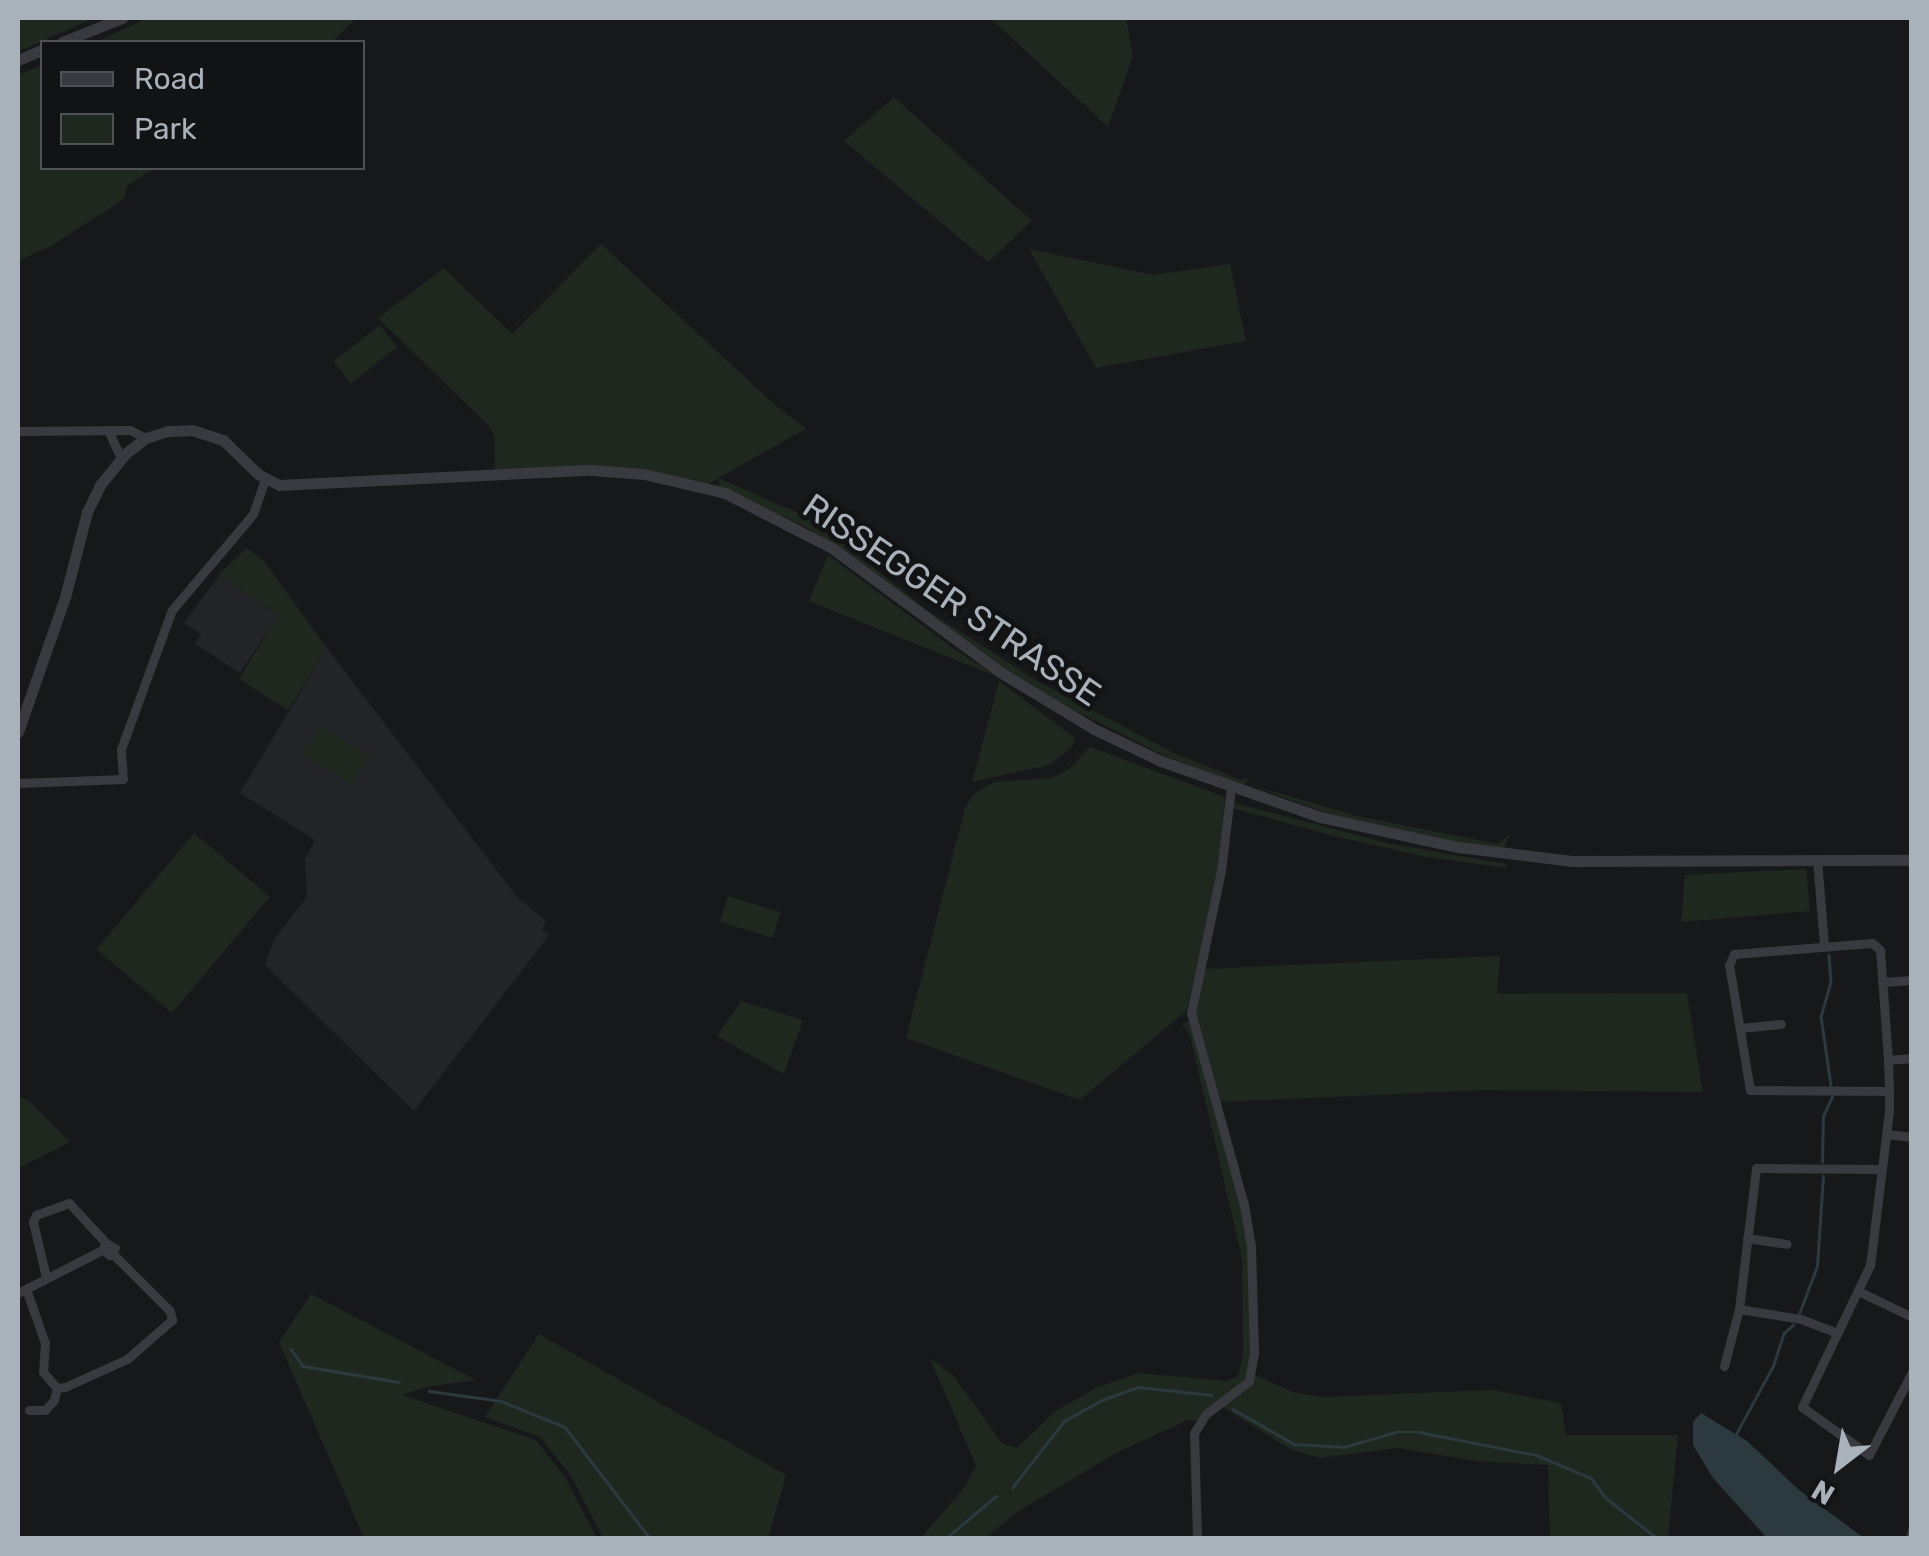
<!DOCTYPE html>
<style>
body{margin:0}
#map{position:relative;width:1929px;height:1556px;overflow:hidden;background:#17181a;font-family:Rubik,sans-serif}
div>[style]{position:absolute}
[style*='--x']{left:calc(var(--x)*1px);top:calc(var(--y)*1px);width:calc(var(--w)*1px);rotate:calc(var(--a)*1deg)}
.built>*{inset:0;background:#232427}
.green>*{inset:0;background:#1f281f;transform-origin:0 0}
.water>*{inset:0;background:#2c393f}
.stream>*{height:2.5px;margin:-1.25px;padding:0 1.25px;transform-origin:1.25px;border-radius:1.25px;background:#2c393f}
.minor>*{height:9px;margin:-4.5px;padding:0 4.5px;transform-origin:4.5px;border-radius:4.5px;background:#383a3f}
.tertiary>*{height:11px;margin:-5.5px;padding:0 5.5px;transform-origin:5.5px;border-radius:5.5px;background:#383a3f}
span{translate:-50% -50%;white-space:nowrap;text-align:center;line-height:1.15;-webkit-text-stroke:10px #121315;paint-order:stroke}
.street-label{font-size:35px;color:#a9b1bb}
.frame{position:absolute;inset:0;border:20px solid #a9b1bb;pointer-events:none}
.legend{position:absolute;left:40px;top:40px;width:325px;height:130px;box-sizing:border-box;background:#121315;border:2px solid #4e5257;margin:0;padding:12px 18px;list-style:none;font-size:30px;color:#a9b1bb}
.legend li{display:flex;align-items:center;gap:20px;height:50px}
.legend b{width:50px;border:2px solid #4e5257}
.north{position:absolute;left:1789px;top:1416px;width:100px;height:100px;-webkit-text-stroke:8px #121315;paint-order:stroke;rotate:211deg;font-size:28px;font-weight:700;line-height:40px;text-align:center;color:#a9b1bb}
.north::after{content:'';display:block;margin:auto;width:35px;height:45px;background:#a9b1bb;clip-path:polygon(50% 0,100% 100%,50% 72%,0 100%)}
</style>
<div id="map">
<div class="built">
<div style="clip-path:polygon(219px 576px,278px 615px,240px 673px,195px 644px,201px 634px,184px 623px)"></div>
<div style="clip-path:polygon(327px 648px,517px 897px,546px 921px,542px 930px,550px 934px,414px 1111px,265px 965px,274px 939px,307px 897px,305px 859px,315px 840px,240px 793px)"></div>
</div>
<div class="green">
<div style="clip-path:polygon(18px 18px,94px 18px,18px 52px)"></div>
<div style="clip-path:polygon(147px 18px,356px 18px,332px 42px,97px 42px)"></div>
<div style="clip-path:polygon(990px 18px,1126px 18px,1133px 56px,1108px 127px)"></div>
<div style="clip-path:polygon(42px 65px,42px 168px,154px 168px,127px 186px,124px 199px,51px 246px,18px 261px,18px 75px)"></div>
<div style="clip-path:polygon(894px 97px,1032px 221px,988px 262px,844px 141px)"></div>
<div style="clip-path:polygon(601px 244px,774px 404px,806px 429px,704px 486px,644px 474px,495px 472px,494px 434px,488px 425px,378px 318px,444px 268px,512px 334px)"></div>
<div style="clip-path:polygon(1029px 249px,1154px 275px,1230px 264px,1246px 341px,1096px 368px)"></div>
<div style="left:380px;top:325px;width:28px;height:59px;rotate:52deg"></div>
<div style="clip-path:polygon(718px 478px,796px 512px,832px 534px,928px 611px,1039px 682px,1172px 752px,1241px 780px,1248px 778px,1246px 783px,1239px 786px,1163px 755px,1064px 705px,993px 662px,808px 528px,720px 488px)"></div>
<div style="clip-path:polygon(247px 548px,264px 561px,327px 648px,288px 710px,239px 679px,278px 615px,218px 575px)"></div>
<div style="clip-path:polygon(828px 555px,954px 649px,998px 677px,809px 601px)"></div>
<div style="clip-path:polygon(999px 681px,1075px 738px,1072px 747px,1049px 765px,972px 782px)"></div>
<div style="left:319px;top:725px;width:60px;height:34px;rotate:31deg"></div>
<div style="clip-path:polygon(1090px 747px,1225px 797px,1218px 873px,1187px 1010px,1080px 1100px,906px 1038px,965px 808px,973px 795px,994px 782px,1051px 778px,1068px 770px)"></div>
<div style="clip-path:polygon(1251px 785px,1357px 816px,1499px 844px,1511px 832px,1502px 851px,1347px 821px)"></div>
<div style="clip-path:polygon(1231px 802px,1387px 843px,1506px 864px,1507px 868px,1426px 857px,1334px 836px,1232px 808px)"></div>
<div style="left:194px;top:833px;width:99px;height:152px;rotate:40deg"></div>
<div style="clip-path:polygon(1806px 869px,1810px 911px,1681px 922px,1685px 875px)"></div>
<div style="left:728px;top:896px;width:55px;height:27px;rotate:17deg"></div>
<div style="clip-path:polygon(1500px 956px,1497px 994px,1687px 993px,1703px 1092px,1485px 1090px,1220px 1102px,1193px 1004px,1200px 969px)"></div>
<div style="clip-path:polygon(741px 1001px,803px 1020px,784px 1074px,717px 1036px)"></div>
<div style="clip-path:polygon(1190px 1020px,1241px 1205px,1249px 1251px,1252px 1374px,1295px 1393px,1324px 1397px,1493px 1390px,1561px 1403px,1566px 1435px,1678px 1435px,1668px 1538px,1550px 1538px,1548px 1465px,1476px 1461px,1399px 1448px,1321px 1458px,1290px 1449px,1218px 1404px,1200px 1421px,1188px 1420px,1120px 1451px,1020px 1510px,985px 1538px,921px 1538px,964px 1488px,976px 1466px,930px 1358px,953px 1375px,1002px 1443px,1017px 1448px,1054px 1412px,1096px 1388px,1138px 1373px,1227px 1381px,1238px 1376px,1243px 1355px,1242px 1258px,1190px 1036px,1182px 1024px)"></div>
<div style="clip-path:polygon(18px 1097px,28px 1100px,70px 1142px,18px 1168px)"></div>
<div style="clip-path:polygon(311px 1294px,476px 1380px,426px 1387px,402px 1395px,536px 1440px,565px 1477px,597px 1538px,364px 1538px,279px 1342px)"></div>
<div style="clip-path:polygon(539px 1334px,786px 1475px,768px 1538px,603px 1538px,571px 1476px,540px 1437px,485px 1417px)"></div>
</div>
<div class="water">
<div style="clip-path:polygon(1701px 1413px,1747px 1441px,1799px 1490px,1864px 1538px,1767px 1538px,1713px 1478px,1693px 1445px,1693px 1422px)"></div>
</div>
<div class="stream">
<div style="--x:1829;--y:955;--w:27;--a:86"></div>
<div style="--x:1831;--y:982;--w:35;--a:106"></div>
<div style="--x:1821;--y:1016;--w:70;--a:81.8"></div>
<div style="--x:1822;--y:1162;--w:46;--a:-88.8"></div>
<div style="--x:1823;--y:1116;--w:21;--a:-65"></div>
<div style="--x:1799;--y:1314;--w:51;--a:-69.4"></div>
<div style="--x:1817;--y:1266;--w:90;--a:-86.2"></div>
<div style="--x:291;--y:1349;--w:21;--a:55"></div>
<div style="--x:303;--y:1366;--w:97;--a:9.5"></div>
<div style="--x:429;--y:1391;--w:73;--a:7.9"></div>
<div style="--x:501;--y:1401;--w:69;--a:22.1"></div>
<div style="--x:565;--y:1427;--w:140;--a:52.6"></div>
<div style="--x:1233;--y:1409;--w:70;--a:29.8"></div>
<div style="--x:1294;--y:1444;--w:50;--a:3.4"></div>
<div style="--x:1344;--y:1447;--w:54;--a:-16.1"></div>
<div style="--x:1396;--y:1432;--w:23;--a:0"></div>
<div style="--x:1419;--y:1432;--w:119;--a:11.1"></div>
<div style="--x:1536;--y:1455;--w:60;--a:22.7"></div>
<div style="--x:1591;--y:1478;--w:25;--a:53"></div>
<div style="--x:1606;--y:1498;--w:65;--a:38.1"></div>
<div style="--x:1736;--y:1434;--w:77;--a:-61.4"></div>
<div style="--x:1773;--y:1366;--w:35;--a:-72"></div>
<div style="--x:1784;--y:1333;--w:12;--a:-42"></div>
<div style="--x:1012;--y:1488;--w:85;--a:-52.2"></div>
<div style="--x:1064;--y:1421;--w:43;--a:-28.9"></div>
<div style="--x:1102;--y:1400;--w:38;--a:-20"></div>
<div style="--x:1138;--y:1387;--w:74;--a:6.2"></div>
<div style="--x:946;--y:1538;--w:65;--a:-40"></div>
</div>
<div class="minor">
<div style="--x:108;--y:430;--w:31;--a:65"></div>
<div style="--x:18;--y:431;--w:112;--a:-0.5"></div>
<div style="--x:130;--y:430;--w:18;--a:27"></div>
<div style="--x:18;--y:783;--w:105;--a:-2.2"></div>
<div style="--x:123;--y:779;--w:30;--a:-94"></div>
<div style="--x:121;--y:749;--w:148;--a:-69.9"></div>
<div style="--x:172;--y:610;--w:126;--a:-49.8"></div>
<div style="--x:253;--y:514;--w:37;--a:-71"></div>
<div style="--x:1817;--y:860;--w:86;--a:85.3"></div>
<div style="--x:1882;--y:982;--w:30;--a:-4"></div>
<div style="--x:1740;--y:1028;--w:41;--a:-5.6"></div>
<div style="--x:1888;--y:1060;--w:24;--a:-5"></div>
<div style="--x:1889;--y:1091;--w:139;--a:-179.6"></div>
<div style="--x:1750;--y:1090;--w:127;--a:-99.5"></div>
<div style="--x:1729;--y:965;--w:12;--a:-66"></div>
<div style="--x:1734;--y:954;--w:138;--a:-4.6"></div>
<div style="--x:1872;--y:943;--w:11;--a:41"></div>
<div style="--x:1880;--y:950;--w:110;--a:85.8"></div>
<div style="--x:1888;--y:1060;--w:31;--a:88"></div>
<div style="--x:1889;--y:1091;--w:20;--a:90"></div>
<div style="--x:1889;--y:1111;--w:155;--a:97"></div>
<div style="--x:1870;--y:1265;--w:157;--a:115.6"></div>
<div style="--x:1802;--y:1407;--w:82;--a:35.6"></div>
<div style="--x:1869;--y:1455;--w:93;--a:-62.6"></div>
<div style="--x:1887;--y:1134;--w:25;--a:7"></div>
<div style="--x:1747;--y:1238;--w:40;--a:8.5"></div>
<div style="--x:46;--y:1277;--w:57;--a:-103.3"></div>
<div style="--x:33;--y:1222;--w:8;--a:-67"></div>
<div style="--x:36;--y:1215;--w:35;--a:-20"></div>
<div style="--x:69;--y:1203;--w:54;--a:47.2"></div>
<div style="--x:26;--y:1289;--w:57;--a:70.6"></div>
<div style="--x:45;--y:1343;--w:29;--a:94"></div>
<div style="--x:43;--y:1372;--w:21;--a:49"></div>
<div style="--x:57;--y:1388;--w:8;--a:-7"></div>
<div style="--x:65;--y:1387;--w:68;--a:-24.3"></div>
<div style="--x:127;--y:1359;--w:60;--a:-40.9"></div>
<div style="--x:172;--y:1320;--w:9;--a:-103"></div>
<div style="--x:170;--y:1311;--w:81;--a:-135"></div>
<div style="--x:1858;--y:1291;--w:60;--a:25.7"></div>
<div style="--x:18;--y:1293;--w:94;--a:-27.1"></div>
<div style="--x:102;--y:1250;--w:8;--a:-60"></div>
<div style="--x:106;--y:1243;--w:10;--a:29"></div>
<div style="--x:115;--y:1248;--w:9;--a:126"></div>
<div style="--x:110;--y:1255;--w:9;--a:-148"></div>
<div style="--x:1739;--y:1309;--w:63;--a:9.2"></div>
<div style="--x:1801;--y:1319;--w:39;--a:21"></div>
<div style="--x:1724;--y:1366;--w:59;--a:-75.3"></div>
<div style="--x:1739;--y:1309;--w:142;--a:-83.1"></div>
<div style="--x:1756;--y:1168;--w:123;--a:0.5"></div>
<div style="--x:29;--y:1410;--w:16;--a:0"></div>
<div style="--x:45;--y:1410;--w:13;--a:-48"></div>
<div style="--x:54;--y:1400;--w:12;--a:-76"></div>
<div style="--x:1197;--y:1538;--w:105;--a:-91.6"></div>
<div style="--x:1194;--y:1433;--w:22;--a:-58"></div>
<div style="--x:1206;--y:1414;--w:54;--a:-37.5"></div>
<div style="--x:1249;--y:1381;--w:27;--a:-80"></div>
<div style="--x:1254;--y:1354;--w:108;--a:-91.6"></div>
<div style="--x:1251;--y:1246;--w:42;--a:-99.7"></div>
<div style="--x:1244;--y:1205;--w:199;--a:-105.4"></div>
<div style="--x:1191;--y:1013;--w:145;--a:-78.1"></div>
<div style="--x:1221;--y:871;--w:85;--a:-83.2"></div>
<div style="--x:1910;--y:1538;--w:9;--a:-77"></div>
</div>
<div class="tertiary">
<div style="--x:62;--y:42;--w:65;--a:-21.8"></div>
<div style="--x:18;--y:60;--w:26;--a:-23"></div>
<div style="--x:18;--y:732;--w:143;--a:-70.8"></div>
<div style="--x:65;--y:597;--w:88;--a:-75.5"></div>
<div style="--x:87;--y:512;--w:30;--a:-64"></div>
<div style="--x:100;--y:485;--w:41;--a:-50.9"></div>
<div style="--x:126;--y:453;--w:25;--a:-37"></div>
<div style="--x:146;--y:438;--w:23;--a:-18"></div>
<div style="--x:168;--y:431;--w:24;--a:-2"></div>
<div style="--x:192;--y:430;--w:33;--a:18"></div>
<div style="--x:223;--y:440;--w:49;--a:44.2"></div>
<div style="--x:258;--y:474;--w:24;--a:28"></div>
<div style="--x:279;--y:485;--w:312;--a:-2.8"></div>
<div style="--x:591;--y:470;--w:53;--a:4.3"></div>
<div style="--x:644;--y:474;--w:83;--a:13.2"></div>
<div style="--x:725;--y:493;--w:120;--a:27.2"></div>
<div style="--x:832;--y:548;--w:209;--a:36.4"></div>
<div style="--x:1000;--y:672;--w:110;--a:31.2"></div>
<div style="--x:1094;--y:729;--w:74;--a:25.5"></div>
<div style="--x:1161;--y:761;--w:169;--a:19.4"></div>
<div style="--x:1320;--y:817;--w:141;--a:12.3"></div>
<div style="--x:1458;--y:847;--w:115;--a:7"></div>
<div style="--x:1572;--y:861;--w:340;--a:-0.2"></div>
</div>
<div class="street-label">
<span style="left:952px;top:600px;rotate:34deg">RISSEGGER STRASSE</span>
</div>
<div class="frame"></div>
<ul class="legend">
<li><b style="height:12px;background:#383a3f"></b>Road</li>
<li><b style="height:28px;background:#1f281f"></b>Park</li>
</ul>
<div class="north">N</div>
</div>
